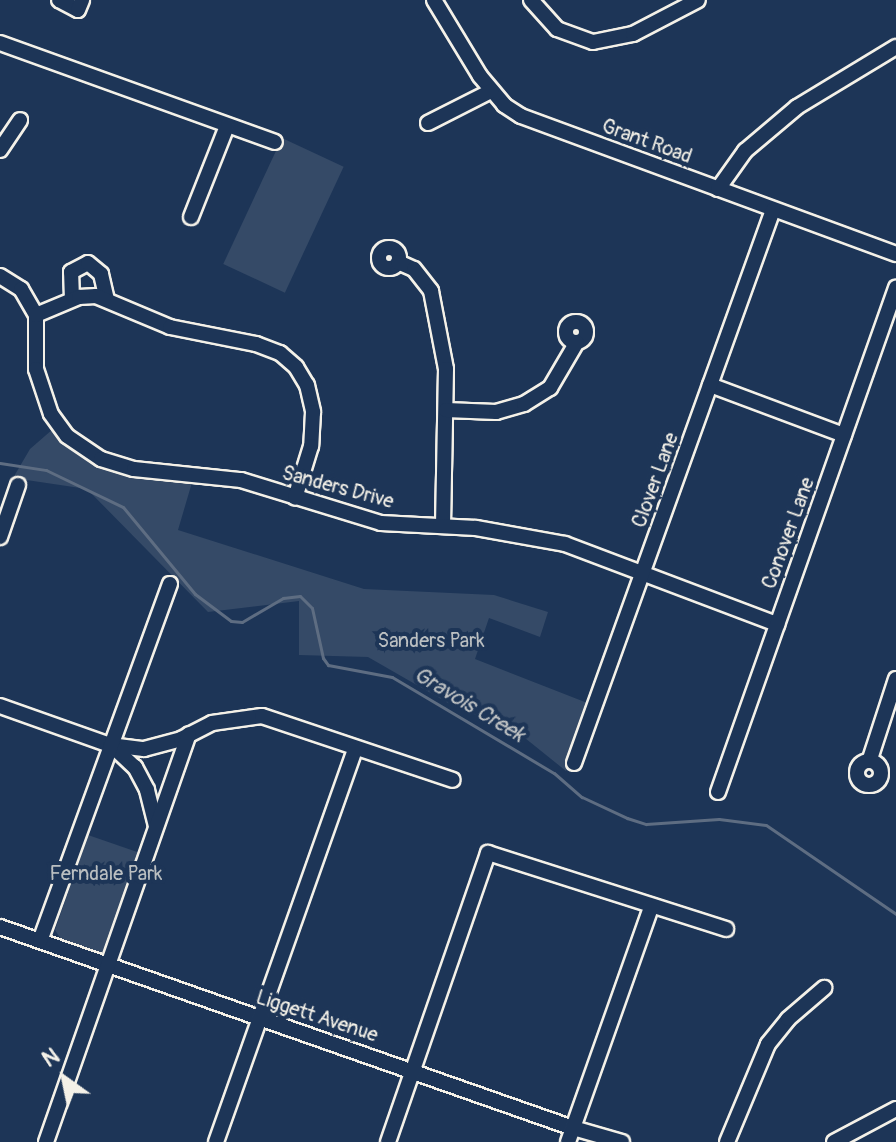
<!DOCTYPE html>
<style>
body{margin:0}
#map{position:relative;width:896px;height:1142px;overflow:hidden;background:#1d3557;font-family:Pangolin,sans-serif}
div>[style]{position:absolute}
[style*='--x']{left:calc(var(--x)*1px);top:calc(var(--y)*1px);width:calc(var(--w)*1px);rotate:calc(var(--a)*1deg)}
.green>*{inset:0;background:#354a67;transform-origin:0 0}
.stream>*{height:3px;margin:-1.5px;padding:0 1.5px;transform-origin:1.5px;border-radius:1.5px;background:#5e6d82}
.roads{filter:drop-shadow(2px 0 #f4f1e8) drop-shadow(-2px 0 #f4f1e8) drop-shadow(0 2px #f4f1e8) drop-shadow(0 -2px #f4f1e8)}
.minor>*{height:14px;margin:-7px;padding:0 7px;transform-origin:7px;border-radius:7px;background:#1d3557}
.minor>.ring{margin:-7px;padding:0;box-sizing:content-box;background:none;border:14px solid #1d3557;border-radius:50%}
span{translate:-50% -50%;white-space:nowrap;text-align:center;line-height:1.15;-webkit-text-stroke:8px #1d3557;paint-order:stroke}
.street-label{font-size:20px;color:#f4f1e8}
.park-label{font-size:20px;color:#bbbfc1}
.water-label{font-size:22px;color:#c0c3c4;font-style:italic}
.north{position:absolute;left:24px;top:1038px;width:80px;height:80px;-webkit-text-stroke:6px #1d3557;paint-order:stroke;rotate:327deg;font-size:22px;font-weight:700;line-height:32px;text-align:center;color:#f4f1e8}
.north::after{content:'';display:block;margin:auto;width:28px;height:36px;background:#f4f1e8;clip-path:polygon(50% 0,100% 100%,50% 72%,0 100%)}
</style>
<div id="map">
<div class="green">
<div style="left:282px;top:138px;width:68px;height:139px;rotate:25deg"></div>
<div style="clip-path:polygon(53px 429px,99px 465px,117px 472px,152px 479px,193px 479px,178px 530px,364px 589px,494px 595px,548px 612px,540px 637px,489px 618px,475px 659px,590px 704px,566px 771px,515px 730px,455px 707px,368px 657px,299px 655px,299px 601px,208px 612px,87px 489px,13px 478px,30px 449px)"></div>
<div style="clip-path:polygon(88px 835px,143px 854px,106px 952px,101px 953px,62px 941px,55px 930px)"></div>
</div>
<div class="stream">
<div style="--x:0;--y:463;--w:47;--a:8.7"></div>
<div style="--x:46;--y:470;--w:85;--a:25.7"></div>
<div style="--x:123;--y:507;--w:113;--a:50.4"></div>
<div style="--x:195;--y:594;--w:45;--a:36.9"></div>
<div style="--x:231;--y:621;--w:11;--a:5"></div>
<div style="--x:242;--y:622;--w:48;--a:-30.3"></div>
<div style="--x:283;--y:598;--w:17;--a:-7"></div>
<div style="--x:300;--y:596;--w:17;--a:45"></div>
<div style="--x:312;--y:608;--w:51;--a:77.6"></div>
<div style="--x:323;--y:658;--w:9;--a:54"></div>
<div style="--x:328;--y:665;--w:65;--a:10.6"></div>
<div style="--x:392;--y:677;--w:188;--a:30.7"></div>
<div style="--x:554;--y:773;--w:37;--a:41"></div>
<div style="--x:582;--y:797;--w:50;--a:25"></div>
<div style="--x:627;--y:818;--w:20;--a:18"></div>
<div style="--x:646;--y:824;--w:73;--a:-3.9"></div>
<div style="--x:719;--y:819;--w:47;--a:7.3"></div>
<div style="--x:766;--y:825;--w:158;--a:34.4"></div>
</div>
<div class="roads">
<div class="minor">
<div style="--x:59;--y:0;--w:21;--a:28"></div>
<div style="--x:78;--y:10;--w:11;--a:-68"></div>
<div style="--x:434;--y:0;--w:89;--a:58.8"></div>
<div style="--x:480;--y:76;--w:38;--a:50"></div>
<div style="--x:504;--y:105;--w:20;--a:33"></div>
<div style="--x:521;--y:116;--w:400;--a:20.2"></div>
<div style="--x:531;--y:0;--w:39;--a:48"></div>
<div style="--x:557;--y:29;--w:38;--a:20"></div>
<div style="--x:593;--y:42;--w:41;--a:-11.3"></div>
<div style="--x:633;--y:34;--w:73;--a:-27.6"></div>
<div style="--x:0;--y:43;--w:292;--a:19.8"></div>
<div style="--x:428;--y:123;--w:71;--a:-26.9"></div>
<div style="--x:0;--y:150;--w:36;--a:-56"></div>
<div style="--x:718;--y:189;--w:47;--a:-54.6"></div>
<div style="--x:745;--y:151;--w:68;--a:-40.2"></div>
<div style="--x:797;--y:107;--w:116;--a:-31.2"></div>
<div style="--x:191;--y:217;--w:98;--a:-68.4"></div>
<div class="ring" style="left:379px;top:248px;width:6px;height:6px"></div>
<div style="--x:398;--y:262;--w:17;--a:24"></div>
<div style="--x:414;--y:269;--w:28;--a:52"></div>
<div style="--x:431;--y:291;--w:79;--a:79.1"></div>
<div style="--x:446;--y:369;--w:157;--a:91.1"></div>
<div style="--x:0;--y:276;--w:25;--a:32"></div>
<div style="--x:21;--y:289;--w:30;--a:60"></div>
<div style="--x:36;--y:315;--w:54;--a:90"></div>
<div style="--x:36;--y:369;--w:47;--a:71.6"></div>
<div style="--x:51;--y:414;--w:27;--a:54"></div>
<div style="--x:67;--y:436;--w:41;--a:34.1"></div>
<div style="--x:101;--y:459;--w:34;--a:17"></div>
<div style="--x:134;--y:469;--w:108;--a:5.9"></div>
<div style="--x:241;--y:480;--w:146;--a:17.1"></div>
<div style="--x:381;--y:523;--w:95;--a:3"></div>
<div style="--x:476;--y:528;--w:90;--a:10.2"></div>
<div style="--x:565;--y:544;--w:227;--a:20.7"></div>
<div style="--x:72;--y:299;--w:27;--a:-92"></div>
<div style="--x:71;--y:272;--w:19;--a:-28"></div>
<div style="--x:88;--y:263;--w:17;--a:40"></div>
<div style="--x:101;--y:274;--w:26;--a:77"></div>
<div style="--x:36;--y:315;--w:47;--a:-22.7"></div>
<div style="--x:79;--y:297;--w:17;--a:-3"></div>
<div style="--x:96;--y:296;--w:80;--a:22.7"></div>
<div style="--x:170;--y:327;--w:88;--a:11.2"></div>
<div style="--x:256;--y:344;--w:26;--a:21"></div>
<div style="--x:280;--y:353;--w:21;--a:41"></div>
<div style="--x:296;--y:367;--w:21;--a:59"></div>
<div style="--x:307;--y:385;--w:28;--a:77"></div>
<div style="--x:313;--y:412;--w:34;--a:93"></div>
<div style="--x:311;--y:446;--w:54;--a:107.1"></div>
<div class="ring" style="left:566px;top:322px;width:6px;height:6px"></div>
<div style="--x:710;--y:385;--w:143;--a:20.5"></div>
<div style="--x:446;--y:410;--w:50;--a:2.3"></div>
<div style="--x:496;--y:412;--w:29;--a:-16"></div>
<div style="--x:524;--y:404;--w:31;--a:-32"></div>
<div style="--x:550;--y:388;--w:53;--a:-59.6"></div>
<div style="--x:0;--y:537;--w:55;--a:-70.9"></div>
<div style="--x:0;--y:706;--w:117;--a:19.5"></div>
<div style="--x:110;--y:745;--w:34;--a:7"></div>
<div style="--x:144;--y:749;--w:38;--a:-15"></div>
<div style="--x:181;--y:739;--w:35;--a:-27"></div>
<div style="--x:212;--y:723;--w:50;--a:-8"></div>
<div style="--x:262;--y:716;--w:201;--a:18.5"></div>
<div style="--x:111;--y:745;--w:33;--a:43"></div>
<div style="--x:135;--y:767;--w:26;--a:62"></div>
<div style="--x:147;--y:790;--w:36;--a:76"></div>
<div style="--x:870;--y:759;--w:84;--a:-72"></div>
<div class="ring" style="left:857px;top:761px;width:10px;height:10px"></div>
<div style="--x:574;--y:763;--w:588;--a:-70.21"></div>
<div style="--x:718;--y:792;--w:535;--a:-70.55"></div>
<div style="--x:0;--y:927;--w:607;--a:19.33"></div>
<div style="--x:573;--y:1128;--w:51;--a:15.9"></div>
<div style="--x:40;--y:941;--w:380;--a:-70"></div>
<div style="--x:46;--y:1142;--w:432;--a:-70.7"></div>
<div style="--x:216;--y:1142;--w:417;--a:-70.5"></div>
<div style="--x:388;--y:1142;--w:306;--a:-70.9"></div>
<div style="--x:488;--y:853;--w:250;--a:17.7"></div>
<div style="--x:568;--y:1142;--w:249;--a:-70.5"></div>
<div style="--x:727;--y:1142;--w:106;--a:-67.3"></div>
<div style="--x:768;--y:1044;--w:32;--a:-51"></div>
<div style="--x:788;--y:1019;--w:48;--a:-40.7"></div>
<div style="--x:834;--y:1142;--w:70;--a:-28"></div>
</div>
</div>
<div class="street-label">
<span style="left:647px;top:141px;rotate:20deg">Grant Road</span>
<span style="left:655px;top:480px;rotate:-70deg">Clover Lane</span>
<span style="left:338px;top:487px;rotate:15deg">Sanders Drive</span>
<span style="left:788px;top:533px;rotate:-70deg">Conover Lane</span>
<span style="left:317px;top:1016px;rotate:18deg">Liggett Avenue</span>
</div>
<div class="park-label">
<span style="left:431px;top:640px">Sanders Park</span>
<span style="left:106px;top:873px">Ferndale Park</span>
</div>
<div class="water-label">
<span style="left:469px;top:705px;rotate:31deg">Gravois Creek</span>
</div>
<div class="north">N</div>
</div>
